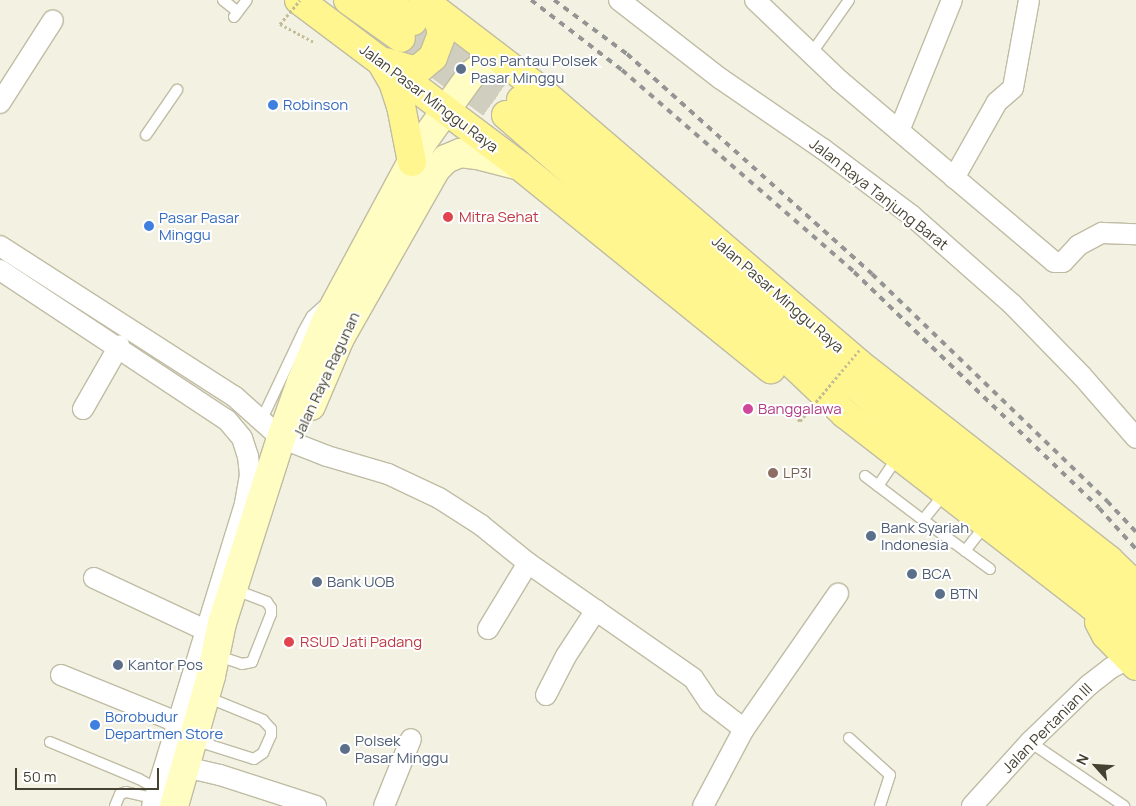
<!DOCTYPE html>
<style>
body{margin:0}
#map{position:relative;width:1136px;height:806px;overflow:hidden;background:#f3f2e2;font-family:Manrope,sans-serif}
div>[style]{position:absolute}
[style*='--x']{left:calc(var(--x)*1px);top:calc(var(--y)*1px);width:calc(var(--w)*1px);rotate:calc(var(--a)*1deg)}
.primary-tunnel>*{height:28px;margin-top:-14px;transform-origin:0;background:repeating-linear-gradient(90deg,#d0cfbf 0 28px,transparent 0 42px)}
.path>*{height:3px;margin-top:-1.5px;transform-origin:0;background:repeating-linear-gradient(90deg,#c3bc94 0 2.5px,transparent 0 5px)}
.roads{filter:drop-shadow(1px 0 #c0bca4) drop-shadow(-1px 0 #c0bca4) drop-shadow(0 1px #c0bca4) drop-shadow(0 -1px #c0bca4)}
.service>*{height:10px;margin:-5px;padding:0 5px;transform-origin:5px;border-radius:5px;background:#fff}
.minor>*{height:20px;margin:-10px;padding:0 10px;transform-origin:10px;border-radius:10px;background:#fff}
.secondary>*{height:28px;margin:-14px;padding:0 14px;transform-origin:14px;border-radius:14px;background:#fffdc1}
.primary>*{height:28px;margin:-14px;padding:0 14px;transform-origin:14px;border-radius:14px;background:#fff690}
.rail>*{height:4px;margin-top:-2px;transform-origin:0;background:repeating-linear-gradient(90deg,#949494 0 6px,transparent 0 12px)}
.path-bridge>*{height:3px;margin-top:-1.5px;transform-origin:0;background:repeating-linear-gradient(90deg,#c3bc94 0 2.5px,transparent 0 5px)}
.dots>*{width:14px;height:14px;translate:-50% -50%;box-sizing:border-box;border:2px solid #fff;border-radius:50%}
span{translate:-50% -50%;white-space:nowrap;text-align:center;line-height:1.15;-webkit-text-stroke:4px #fff;paint-order:stroke}
.service-label{font-size:15px;color:#4e5e75}
.left{translate:0 -50%;text-align:left}
.street-label{font-size:15px;color:#464232}
.shop-label{font-size:15px;color:#366cbe}
.health-label{font-size:15px;color:#be3a42}
.hotel-label{font-size:15px;color:#b23c85}
.education-label{font-size:15px;color:#785e54}
.north{position:absolute;left:1071px;top:741px;width:50px;height:50px;-webkit-text-stroke:4px #fff;paint-order:stroke;rotate:296deg;font-size:14px;font-weight:700;line-height:20px;text-align:center;color:#464232}
.north::after{content:'';display:block;margin:auto;width:18px;height:22px;background:#464232;clip-path:polygon(50% 0,100% 100%,50% 72%,0 100%)}
.scale{position:absolute;left:15px;top:768px;width:144px;height:22px;box-sizing:border-box;border:2px solid #464232;border-top:0;padding-left:6px;font-size:15px;line-height:18px;white-space:nowrap;color:#464232;-webkit-text-stroke:4px #fff;paint-order:stroke}
</style>
<div id="map">
<div class="primary-tunnel">
<div style="--x:413;--y:21;--w:134;--a:36.2"></div>
<div style="--x:401;--y:38;--w:130;--a:36.3"></div>
</div>
<div class="path">
<div style="--x:280;--y:24;--w:40;--a:28"></div>
<div style="--x:800;--y:421;--w:8;--a:-135"></div>
<div style="--x:794;--y:415;--w:14;--a:-54"></div>
</div>
<div class="roads">
<div class="service">
<div style="--x:223;--y:0;--w:19;--a:39"></div>
<div style="--x:234;--y:17;--w:21;--a:-53"></div>
<div style="--x:811;--y:54;--w:66;--a:-54.9"></div>
<div style="--x:146;--y:135;--w:55;--a:-55.4"></div>
<div style="--x:261;--y:421;--w:98;--a:-64.7"></div>
<div style="--x:303;--y:332;--w:18;--a:-61"></div>
<div style="--x:312;--y:316;--w:15;--a:-42"></div>
<div style="--x:865;--y:476;--w:73;--a:37.2"></div>
<div style="--x:923;--y:520;--w:35;--a:-51"></div>
<div style="--x:878;--y:486;--w:36;--a:-56"></div>
<div style="--x:923;--y:520;--w:83;--a:36.2"></div>
<div style="--x:965;--y:551;--w:34;--a:-52"></div>
<div style="--x:215;--y:655;--w:28;--a:18"></div>
<div style="--x:242;--y:664;--w:10;--a:-11"></div>
<div style="--x:252;--y:662;--w:52;--a:-68.4"></div>
<div style="--x:271;--y:614;--w:6;--a:-90"></div>
<div style="--x:271;--y:608;--w:7;--a:-124"></div>
<div style="--x:267;--y:602;--w:36;--a:-159"></div>
<div style="--x:849;--y:738;--w:55;--a:42.1"></div>
<div style="--x:890;--y:775;--w:33;--a:108"></div>
<div style="--x:194;--y:740;--w:63;--a:17.6"></div>
<div style="--x:254;--y:759;--w:11;--a:-34"></div>
<div style="--x:263;--y:753;--w:20;--a:-66"></div>
<div style="--x:271;--y:735;--w:6;--a:-90"></div>
<div style="--x:271;--y:729;--w:12;--a:-132"></div>
<div style="--x:263;--y:720;--w:61;--a:-157.7"></div>
<div style="--x:50;--y:742;--w:96;--a:22.6"></div>
<div style="--x:139;--y:779;--w:21;--a:29"></div>
<div style="--x:1030;--y:742;--w:114;--a:34.2"></div>
<div style="--x:115;--y:806;--w:13;--a:-67"></div>
<div style="--x:120;--y:794;--w:6;--a:-18"></div>
<div style="--x:126;--y:792;--w:32;--a:13"></div>
</div>
<div class="minor">
<div style="--x:619;--y:0;--w:129;--a:37.8"></div>
<div style="--x:721;--y:79;--w:124;--a:34.5"></div>
<div style="--x:823;--y:149;--w:110;--a:36.9"></div>
<div style="--x:911;--y:215;--w:135;--a:41.4"></div>
<div style="--x:1012;--y:304;--w:100;--a:45.8"></div>
<div style="--x:1082;--y:376;--w:82;--a:48.9"></div>
<div style="--x:755;--y:0;--w:117;--a:43.6"></div>
<div style="--x:840;--y:81;--w:280;--a:40.2"></div>
<div style="--x:1054;--y:262;--w:9;--a:0"></div>
<div style="--x:1063;--y:262;--w:23;--a:-47"></div>
<div style="--x:1079;--y:245;--w:26;--a:-28"></div>
<div style="--x:1102;--y:233;--w:34;--a:2"></div>
<div style="--x:0;--y:103;--w:98;--a:-57.4"></div>
<div style="--x:899;--y:131;--w:141;--a:-68"></div>
<div style="--x:954;--y:178;--w:87;--a:-60.5"></div>
<div style="--x:997;--y:102;--w:21;--a:-41"></div>
<div style="--x:1013;--y:88;--w:89;--a:-79.7"></div>
<div style="--x:0;--y:246;--w:278;--a:32.7"></div>
<div style="--x:234;--y:396;--w:63;--a:41.8"></div>
<div style="--x:281;--y:438;--w:49;--a:21.4"></div>
<div style="--x:327;--y:456;--w:64;--a:16.4"></div>
<div style="--x:388;--y:474;--w:56;--a:25.2"></div>
<div style="--x:439;--y:498;--w:50;--a:32.7"></div>
<div style="--x:481;--y:525;--w:60;--a:39"></div>
<div style="--x:528;--y:563;--w:201;--a:34.9"></div>
<div style="--x:693;--y:678;--w:29;--a:56"></div>
<div style="--x:709;--y:702;--w:44;--a:37.6"></div>
<div style="--x:0;--y:270;--w:272;--a:33.5"></div>
<div style="--x:227;--y:420;--w:23;--a:50"></div>
<div style="--x:242;--y:438;--w:19;--a:72"></div>
<div style="--x:248;--y:456;--w:19;--a:84"></div>
<div style="--x:250;--y:475;--w:29;--a:100"></div>
<div style="--x:245;--y:504;--w:316;--a:107.1"></div>
<div style="--x:83;--y:409;--w:73;--a:-60.3"></div>
<div style="--x:94;--y:578;--w:123;--a:25.1"></div>
<div style="--x:488;--y:629;--w:77;--a:-58.8"></div>
<div style="--x:61;--y:675;--w:125;--a:22.1"></div>
<div style="--x:546;--y:695;--w:44;--a:-62.9"></div>
<div style="--x:566;--y:656;--w:55;--a:-56.9"></div>
<div style="--x:172;--y:764;--w:49;--a:12.9"></div>
<div style="--x:220;--y:775;--w:101;--a:17.9"></div>
<div style="--x:384;--y:806;--w:72;--a:-68.1"></div>
<div style="--x:703;--y:806;--w:87;--a:-62"></div>
<div style="--x:744;--y:729;--w:165;--a:-55.2"></div>
<div style="--x:972;--y:806;--w:86;--a:-47.8"></div>
<div style="--x:1030;--y:742;--w:82;--a:-44"></div>
<div style="--x:1089;--y:685;--w:28;--a:-38"></div>
<div style="--x:1111;--y:668;--w:19;--a:-28"></div>
</div>
<div class="secondary">
<div style="--x:311;--y:406;--w:74;--a:-66.9"></div>
<div style="--x:340;--y:338;--w:194;--a:-60.4"></div>
<div style="--x:436;--y:169;--w:14;--a:-45"></div>
<div style="--x:446;--y:159;--w:15;--a:-23"></div>
<div style="--x:460;--y:153;--w:17;--a:7"></div>
<div style="--x:477;--y:155;--w:44;--a:14.3"></div>
<div style="--x:174;--y:806;--w:135;--a:-74.1"></div>
<div style="--x:211;--y:676;--w:54;--a:-78.3"></div>
<div style="--x:222;--y:623;--w:194;--a:-72.3"></div>
<div style="--x:281;--y:438;--w:59;--a:-70.3"></div>
<div style="--x:301;--y:382;--w:66;--a:-67.7"></div>
<div style="--x:326;--y:321;--w:202;--a:-61.7"></div>
<div style="--x:422;--y:143;--w:84;--a:-54.2"></div>
<div style="--x:471;--y:75;--w:21;--a:-39"></div>
<div style="--x:487;--y:62;--w:12;--a:-14"></div>
</div>
<div class="primary">
<div style="--x:299;--y:0;--w:276;--a:36.9"></div>
<div style="--x:520;--y:166;--w:323;--a:39"></div>
<div style="--x:348;--y:0;--w:65;--a:35.6"></div>
<div style="--x:385;--y:0;--w:35;--a:37"></div>
<div style="--x:423;--y:0;--w:140;--a:37.4"></div>
<div style="--x:534;--y:85;--w:427;--a:40.6"></div>
<div style="--x:858;--y:363;--w:319;--a:38.1"></div>
<div style="--x:1109;--y:560;--w:37;--a:44"></div>
<div style="--x:385;--y:62;--w:29;--a:16"></div>
<div style="--x:413;--y:70;--w:7;--a:-16"></div>
<div style="--x:420;--y:68;--w:17;--a:-40"></div>
<div style="--x:433;--y:57;--w:25;--a:-69"></div>
<div style="--x:442;--y:34;--w:12;--a:-104"></div>
<div style="--x:439;--y:22;--w:21;--a:-127"></div>
<div style="--x:383;--y:65;--w:20;--a:60"></div>
<div style="--x:393;--y:82;--w:25;--a:72"></div>
<div style="--x:401;--y:106;--w:57;--a:78.9"></div>
<div style="--x:521;--y:100;--w:467;--a:40.5"></div>
<div style="--x:876;--y:403;--w:330;--a:38.4"></div>
<div style="--x:506;--y:115;--w:387;--a:41"></div>
<div style="--x:798;--y:369;--w:65;--a:43.8"></div>
<div style="--x:845;--y:414;--w:311;--a:37.8"></div>
<div style="--x:1091;--y:605;--w:56;--a:36.3"></div>
<div style="--x:1099;--y:622;--w:15;--a:62"></div>
<div style="--x:1106;--y:635;--w:43;--a:45.9"></div>
</div>
</div>
<div class="rail">
<div style="--x:531;--y:0;--w:115;--a:37.6"></div>
<div style="--x:622;--y:70;--w:308;--a:41"></div>
<div style="--x:854;--y:272;--w:340;--a:43.9"></div>
<div style="--x:1099;--y:508;--w:55;--a:47.9"></div>
<div style="--x:554;--y:0;--w:91;--a:36.5"></div>
<div style="--x:627;--y:54;--w:329;--a:41.9"></div>
<div style="--x:872;--y:274;--w:327;--a:44"></div>
<div style="--x:1107;--y:501;--w:42;--a:46.9"></div>
</div>
<div class="path-bridge">
<div style="--x:280;--y:24;--w:31;--a:-50"></div>
<div style="--x:800;--y:421;--w:95;--a:-50.1"></div>
</div>
<div class="dots">
<div style="left:461px;top:69px;background:#5c6f8a"></div>
<div style="left:273px;top:105px;background:#3f7fe0"></div>
<div style="left:448px;top:217px;background:#e0444e"></div>
<div style="left:149px;top:226px;background:#3f7fe0"></div>
<div style="left:748px;top:409px;background:#d1479c"></div>
<div style="left:773px;top:473px;background:#8d6e63"></div>
<div style="left:871px;top:536px;background:#5c6f8a"></div>
<div style="left:912px;top:574px;background:#5c6f8a"></div>
<div style="left:317px;top:582px;background:#5c6f8a"></div>
<div style="left:940px;top:594px;background:#5c6f8a"></div>
<div style="left:289px;top:642px;background:#e0444e"></div>
<div style="left:118px;top:665px;background:#5c6f8a"></div>
<div style="left:95px;top:725px;background:#3f7fe0"></div>
<div style="left:345px;top:749px;background:#5c6f8a"></div>
</div>
<div class="service-label">
<span class="left" style="left:471px;top:69px">Pos Pantau Polsek<br>Pasar Minggu</span>
<span class="left" style="left:881px;top:536px">Bank Syariah<br>Indonesia</span>
<span class="left" style="left:922px;top:574px">BCA</span>
<span class="left" style="left:327px;top:582px">Bank UOB</span>
<span class="left" style="left:950px;top:594px">BTN</span>
<span class="left" style="left:128px;top:665px">Kantor Pos</span>
<span class="left" style="left:355px;top:749px">Polsek<br>Pasar Minggu</span>
</div>
<div class="street-label">
<span style="left:429px;top:98px;rotate:37deg">Jalan Pasar Minggu Raya</span>
<span style="left:879px;top:194px;rotate:38deg">Jalan Raya Tanjung Barat</span>
<span style="left:778px;top:294px;rotate:41deg">Jalan Pasar Minggu Raya</span>
<span style="left:326px;top:375px;rotate:-65deg">Jalan Raya Ragunan</span>
<span style="left:1047px;top:728px;rotate:-45deg">Jalan Pertanian III</span>
</div>
<div class="shop-label">
<span class="left" style="left:283px;top:105px">Robinson</span>
<span class="left" style="left:159px;top:226px">Pasar Pasar<br>Minggu</span>
<span class="left" style="left:105px;top:725px">Borobudur<br>Departmen Store</span>
</div>
<div class="health-label">
<span class="left" style="left:459px;top:217px">Mitra Sehat</span>
<span class="left" style="left:300px;top:642px">RSUD Jati Padang</span>
</div>
<div class="hotel-label">
<span class="left" style="left:758px;top:409px">Banggalawa</span>
</div>
<div class="education-label">
<span class="left" style="left:783px;top:473px">LP3I</span>
</div>
<div class="north">N</div>
<div class="scale">50 m</div>
</div>
